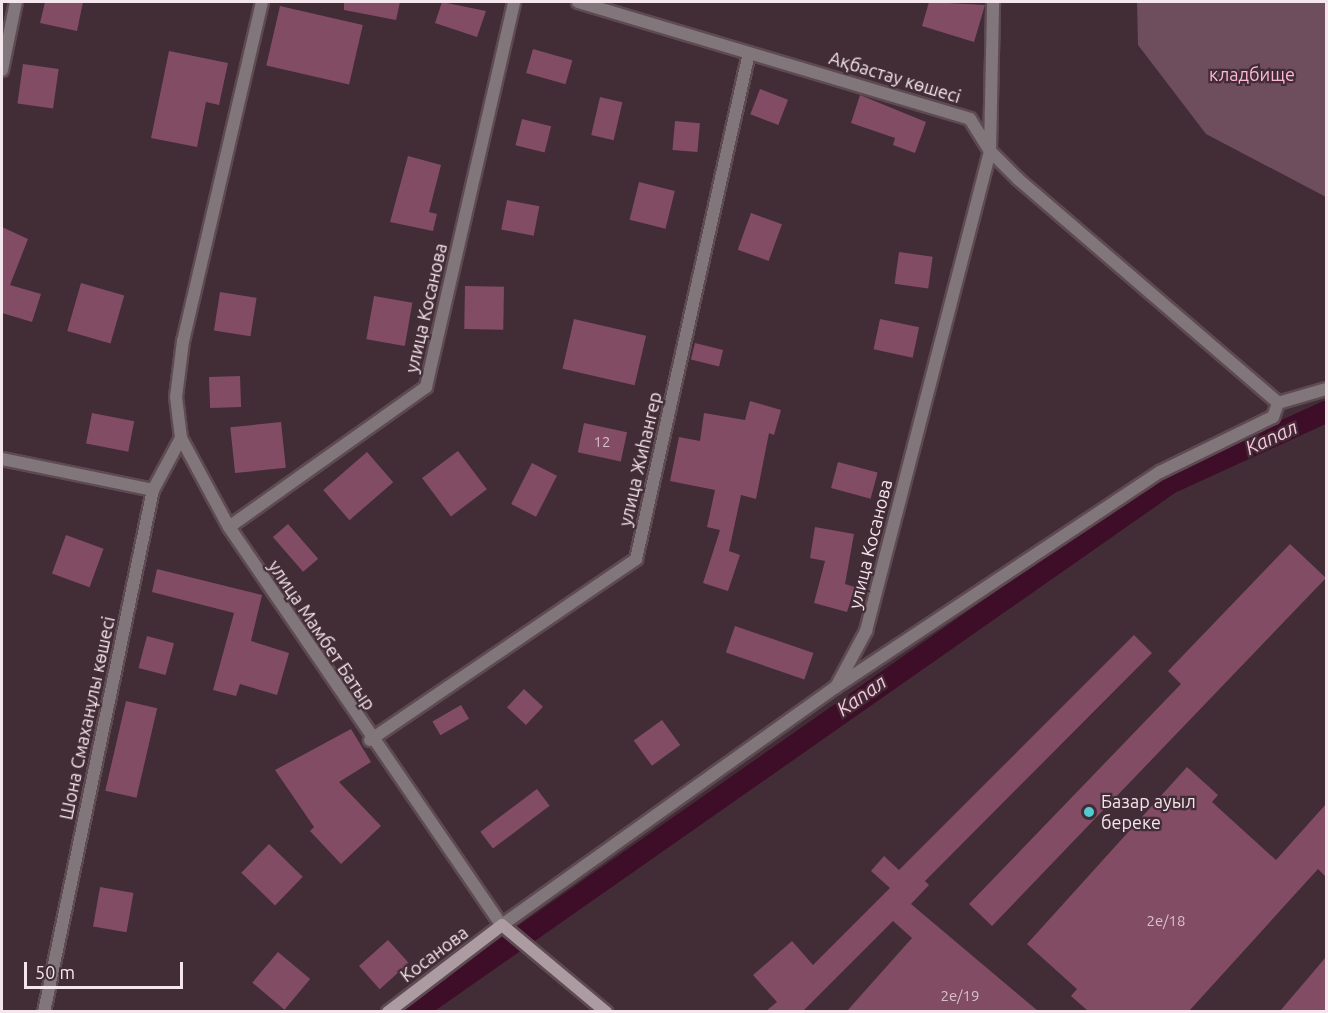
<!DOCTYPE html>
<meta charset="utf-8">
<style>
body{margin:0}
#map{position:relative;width:1328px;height:1013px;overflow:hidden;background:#422c36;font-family:Ubuntu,sans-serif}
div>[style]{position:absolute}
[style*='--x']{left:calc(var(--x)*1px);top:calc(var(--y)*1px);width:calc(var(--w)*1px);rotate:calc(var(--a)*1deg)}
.green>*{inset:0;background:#6e4d5c}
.canal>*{height:22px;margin:-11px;padding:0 11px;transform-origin:11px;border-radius:11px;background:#3e0e28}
.building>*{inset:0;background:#824c65;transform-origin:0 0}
.roads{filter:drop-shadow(2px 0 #5e4a53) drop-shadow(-2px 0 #5e4a53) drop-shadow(0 2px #5e4a53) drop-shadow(0 -2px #5e4a53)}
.street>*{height:12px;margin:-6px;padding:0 6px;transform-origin:6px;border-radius:6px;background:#81767a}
.secondary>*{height:12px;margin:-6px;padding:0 6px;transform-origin:6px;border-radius:6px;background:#ad9ba2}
.dots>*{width:16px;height:16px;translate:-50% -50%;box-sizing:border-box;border:3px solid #422c36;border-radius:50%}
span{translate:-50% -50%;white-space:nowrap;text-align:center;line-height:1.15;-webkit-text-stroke:4.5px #422c36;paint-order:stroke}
.number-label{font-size:15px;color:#d8c0ca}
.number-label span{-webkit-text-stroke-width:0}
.park-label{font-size:18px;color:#feb9d7}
.street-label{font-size:18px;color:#f4e6ec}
.poi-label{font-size:18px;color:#f4e6ec}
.left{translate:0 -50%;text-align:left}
.water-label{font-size:20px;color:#f9c4db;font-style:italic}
.frame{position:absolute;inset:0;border:3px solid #f4e6ec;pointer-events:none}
.scale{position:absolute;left:24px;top:962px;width:159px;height:27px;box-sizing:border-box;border:3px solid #f4e6ec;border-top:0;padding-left:8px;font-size:18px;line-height:21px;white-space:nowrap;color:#f4e6ec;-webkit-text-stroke:4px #422c36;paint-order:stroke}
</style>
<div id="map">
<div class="green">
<div style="clip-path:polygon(1137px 2px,1326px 2px,1326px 197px,1206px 134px,1138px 45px)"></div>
</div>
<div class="canal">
<div style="--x:414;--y:1012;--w:923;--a:-34.98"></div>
<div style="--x:1170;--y:483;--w:171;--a:-24.5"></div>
</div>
<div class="building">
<div style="clip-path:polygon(45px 2px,83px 2px,77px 31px,40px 23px)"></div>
<div style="clip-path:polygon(344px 2px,400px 2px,396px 20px,344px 10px)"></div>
<div style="clip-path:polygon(442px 2px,486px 11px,477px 37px,435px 23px)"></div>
<div style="clip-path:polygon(929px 2px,985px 5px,974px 42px,922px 26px)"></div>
<div style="left:280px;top:6px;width:85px;height:61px;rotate:13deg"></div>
<div style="left:533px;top:49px;width:41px;height:25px;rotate:16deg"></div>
<div style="clip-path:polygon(169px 51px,228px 63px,219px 105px,206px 102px,197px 147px,151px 138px)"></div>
<div style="left:23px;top:64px;width:36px;height:40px;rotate:8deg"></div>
<div style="left:760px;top:89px;width:30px;height:27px;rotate:21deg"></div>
<div style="clip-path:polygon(860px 95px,926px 122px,915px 153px,893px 145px,895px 138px,851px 123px)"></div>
<div style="left:600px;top:97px;width:23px;height:39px;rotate:13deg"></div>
<div style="left:522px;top:119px;width:30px;height:27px;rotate:14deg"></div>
<div style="left:675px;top:121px;width:25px;height:29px;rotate:5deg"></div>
<div style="clip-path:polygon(408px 156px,441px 165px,429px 212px,437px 214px,433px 231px,390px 222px)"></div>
<div style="left:639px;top:182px;width:37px;height:39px;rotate:14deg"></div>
<div style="left:507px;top:200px;width:33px;height:30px;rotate:11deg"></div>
<div style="left:751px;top:213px;width:33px;height:39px;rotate:20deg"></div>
<div style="clip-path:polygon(2px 227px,28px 239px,10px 285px,41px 294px,32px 322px,2px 313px)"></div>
<div style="left:899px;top:252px;width:34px;height:32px;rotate:8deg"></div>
<div style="left:81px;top:283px;width:45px;height:50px;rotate:16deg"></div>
<div style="left:465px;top:286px;width:39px;height:43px;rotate:1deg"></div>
<div style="left:220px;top:292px;width:37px;height:39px;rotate:9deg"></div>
<div style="left:374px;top:296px;width:39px;height:44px;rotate:10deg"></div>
<div style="left:574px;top:319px;width:74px;height:51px;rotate:13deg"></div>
<div style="left:880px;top:319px;width:40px;height:31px;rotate:12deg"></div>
<div style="left:695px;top:343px;width:29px;height:17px;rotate:14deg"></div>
<div style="left:240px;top:376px;width:31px;height:31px;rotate:88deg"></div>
<div style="clip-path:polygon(750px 401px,781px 410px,774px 435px,769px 433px,756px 499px,741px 495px,729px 551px,740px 555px,728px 591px,703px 583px,720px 530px,707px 527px,715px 490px,670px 481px,679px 437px,700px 441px,704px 413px,745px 420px)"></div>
<div style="left:92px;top:413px;width:43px;height:31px;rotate:11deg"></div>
<div style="left:281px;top:422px;width:46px;height:51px;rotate:84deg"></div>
<div style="left:584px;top:423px;width:44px;height:30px;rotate:12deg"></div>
<div style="left:458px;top:451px;width:48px;height:45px;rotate:53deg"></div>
<div style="left:367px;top:452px;width:40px;height:58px;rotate:49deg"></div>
<div style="left:838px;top:462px;width:41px;height:27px;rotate:15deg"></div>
<div style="left:532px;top:463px;width:28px;height:46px;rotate:27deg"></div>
<div style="left:288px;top:524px;width:46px;height:20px;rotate:49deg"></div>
<div style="clip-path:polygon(815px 527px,854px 534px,845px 584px,855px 587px,847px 612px,814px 603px,825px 561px,810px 558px)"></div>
<div style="left:66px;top:535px;width:40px;height:41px;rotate:20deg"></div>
<div style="clip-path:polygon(1290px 544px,1326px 578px,992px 926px,969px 904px,1181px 684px,1168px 671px)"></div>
<div style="clip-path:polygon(157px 569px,262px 595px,251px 641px,289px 653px,277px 695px,240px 684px,236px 696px,213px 690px,234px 613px,152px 592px)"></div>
<div style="left:735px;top:626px;width:83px;height:28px;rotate:19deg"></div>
<div style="clip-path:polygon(1134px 635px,1152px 653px,925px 881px,929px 885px,911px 904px,1038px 1011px,847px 1011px,912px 938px,893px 921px,803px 1011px,766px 1011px,777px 1002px,753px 975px,792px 941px,813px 965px,890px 888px,871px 871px,884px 856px,899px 870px)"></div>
<div style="left:147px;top:636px;width:28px;height:33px;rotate:15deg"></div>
<div style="left:524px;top:689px;width:26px;height:25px;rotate:43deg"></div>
<div style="left:126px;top:701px;width:32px;height:92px;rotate:13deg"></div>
<div style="left:461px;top:705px;width:16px;height:33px;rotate:60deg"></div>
<div style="left:662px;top:720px;width:31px;height:35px;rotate:54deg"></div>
<div style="clip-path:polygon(351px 729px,371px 762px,339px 782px,381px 826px,341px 864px,310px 831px,314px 827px,275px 770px)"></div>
<div style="clip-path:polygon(1187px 767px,1218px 795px,1212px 802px,1276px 860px,1326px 804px,1326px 877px,1318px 869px,1189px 1011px,1088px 1011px,1071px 996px,1077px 989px,1027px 944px)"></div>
<div style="left:537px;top:789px;width:21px;height:71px;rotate:53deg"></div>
<div style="left:269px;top:844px;width:47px;height:40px;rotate:44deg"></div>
<div style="left:100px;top:887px;width:34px;height:40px;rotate:10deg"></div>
<div style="left:388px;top:940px;width:31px;height:39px;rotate:48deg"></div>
<div style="left:278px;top:952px;width:42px;height:40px;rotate:40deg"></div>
<div style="clip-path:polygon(1326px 957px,1326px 1011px,1280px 1011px)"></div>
</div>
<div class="roads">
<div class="street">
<div style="--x:262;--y:2;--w:348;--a:103.1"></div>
<div style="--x:183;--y:341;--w:56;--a:97.1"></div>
<div style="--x:176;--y:397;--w:41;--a:83"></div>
<div style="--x:181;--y:438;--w:101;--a:61.7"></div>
<div style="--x:229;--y:527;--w:483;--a:55.6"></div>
<div style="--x:502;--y:925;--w:410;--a:-35.5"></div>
<div style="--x:836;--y:687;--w:64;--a:-61.8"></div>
<div style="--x:866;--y:631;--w:496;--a:-75.5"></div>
<div style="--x:990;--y:151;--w:149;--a:-88.8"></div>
<div style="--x:578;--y:2;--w:409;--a:16.6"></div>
<div style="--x:970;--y:119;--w:38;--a:58"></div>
<div style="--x:990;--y:151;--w:40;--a:45"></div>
<div style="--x:1018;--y:179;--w:343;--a:40.7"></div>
<div style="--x:2;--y:70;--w:69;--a:-78.4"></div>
<div style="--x:1278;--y:403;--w:50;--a:-16.3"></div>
<div style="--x:2;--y:459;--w:154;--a:11.6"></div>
<div style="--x:229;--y:527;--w:242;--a:-35.4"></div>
<div style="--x:426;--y:387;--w:395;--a:-77.1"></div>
<div style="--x:839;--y:685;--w:385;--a:-33.6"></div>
<div style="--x:1160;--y:472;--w:126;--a:-26"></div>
<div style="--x:1273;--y:417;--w:15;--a:-70"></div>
<div style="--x:370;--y:740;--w:322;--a:-34.2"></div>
<div style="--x:636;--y:559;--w:518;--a:-77.41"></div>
<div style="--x:44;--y:1012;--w:533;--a:-78.21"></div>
<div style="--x:153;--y:490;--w:59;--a:-61.7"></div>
</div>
<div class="secondary">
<div style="--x:388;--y:1012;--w:143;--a:-37.3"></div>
<div style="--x:502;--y:925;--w:136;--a:39.9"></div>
</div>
</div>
<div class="dots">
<div style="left:1089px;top:812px;background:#51ccd3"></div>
</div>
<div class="number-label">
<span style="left:602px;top:442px">12</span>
<span style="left:1166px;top:921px">2е/18</span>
<span style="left:960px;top:996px">2е/19</span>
</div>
<div class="park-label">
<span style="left:1252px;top:74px">кладбище</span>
</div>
<div class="street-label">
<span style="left:895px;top:77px;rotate:17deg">Ақбастау көшесі</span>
<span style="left:426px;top:308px;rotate:-77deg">улица Косанова</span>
<span style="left:640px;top:459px;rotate:-77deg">улица Жиhангер</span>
<span style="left:870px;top:544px;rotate:-76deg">улица Косанова</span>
<span style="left:322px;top:635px;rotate:56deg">улица Мамбет Батыр</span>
<span style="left:87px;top:718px;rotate:-78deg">Шона Смаханұлы көшесі</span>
<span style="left:434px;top:954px;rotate:-37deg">Косанова</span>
</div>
<div class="poi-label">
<span class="left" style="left:1101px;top:812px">Базар ауыл<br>береке</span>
</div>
<div class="water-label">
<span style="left:1271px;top:437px;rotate:-25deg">Капал</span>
<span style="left:861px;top:695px;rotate:-35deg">Капал</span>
</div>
<div class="frame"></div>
<div class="scale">50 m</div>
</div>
